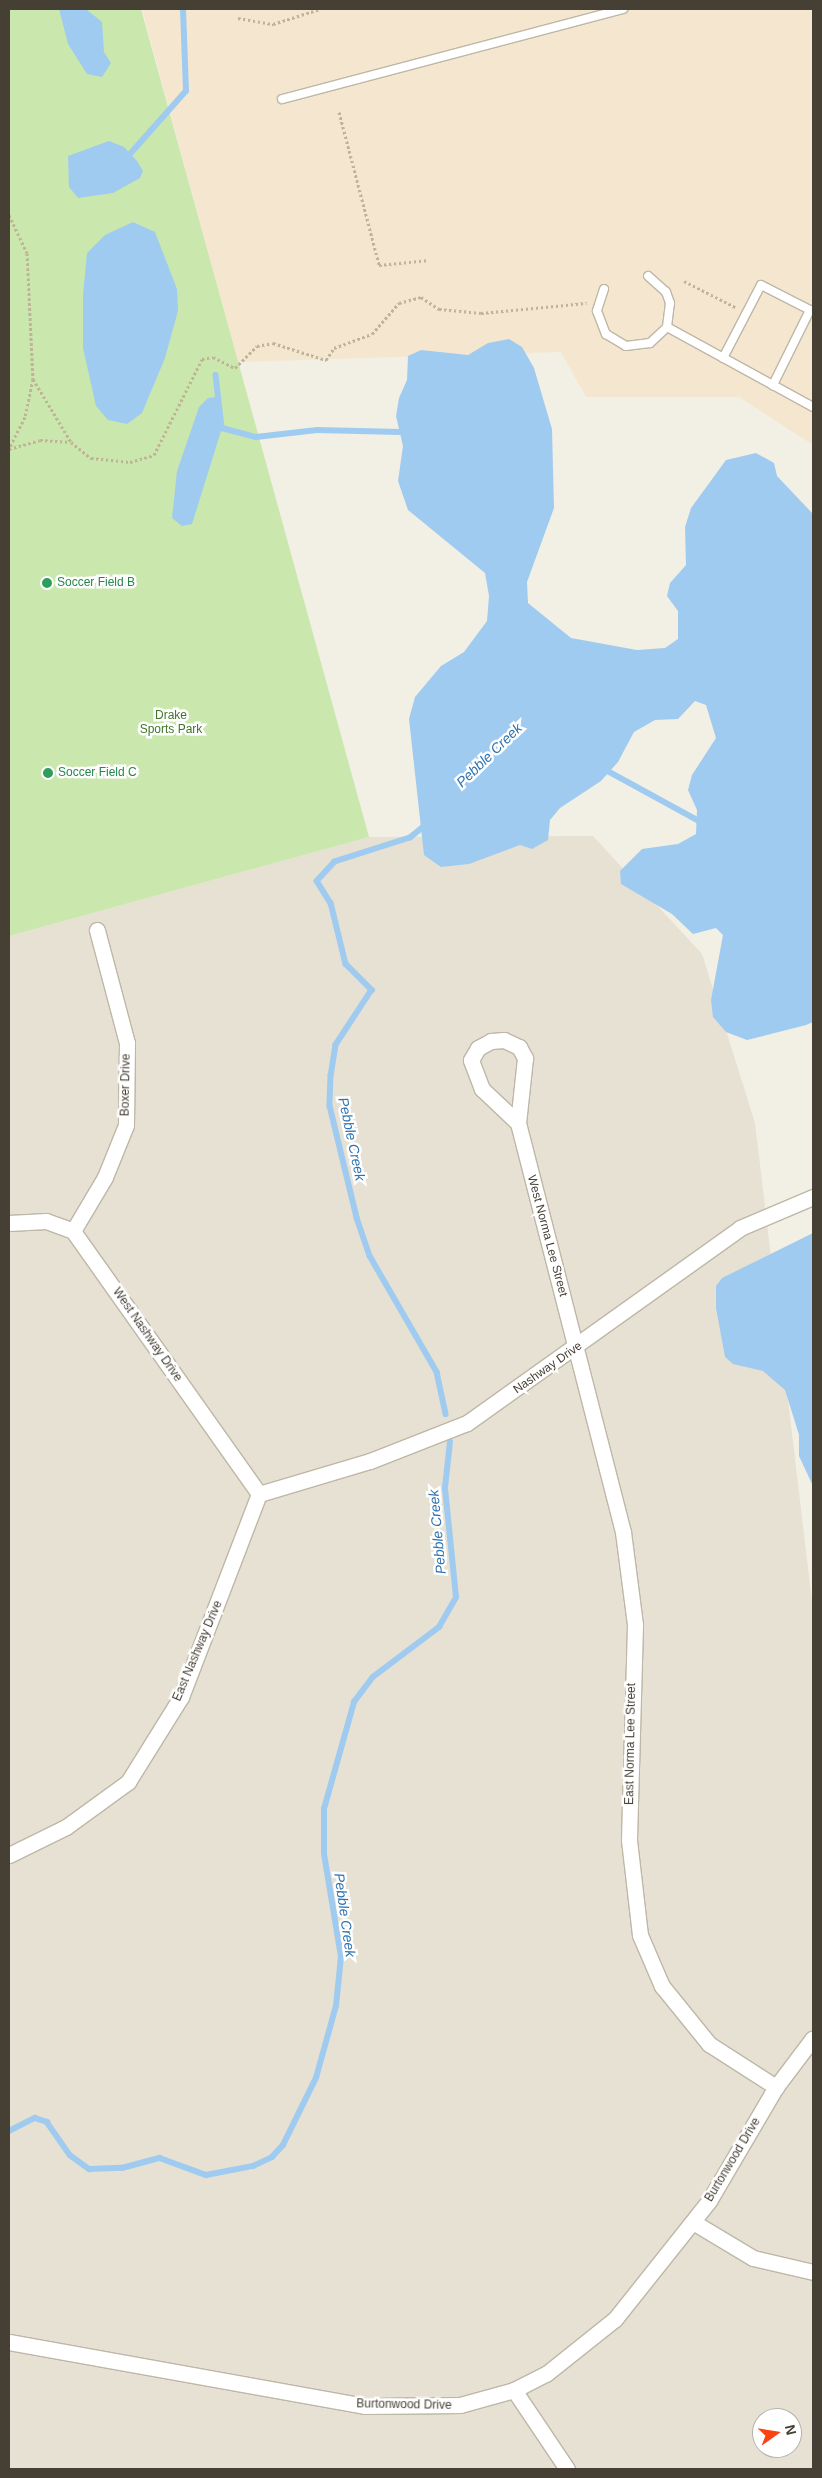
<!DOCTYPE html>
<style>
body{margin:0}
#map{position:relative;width:822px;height:2478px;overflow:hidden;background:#f2efe4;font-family:Helvetica,sans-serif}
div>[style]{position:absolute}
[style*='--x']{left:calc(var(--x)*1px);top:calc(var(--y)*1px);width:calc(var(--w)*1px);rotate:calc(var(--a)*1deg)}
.residential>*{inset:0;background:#e6e1d2}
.commercial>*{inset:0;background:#f5e7cf}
.green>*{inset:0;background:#cae7ad}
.water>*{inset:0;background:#a0cbf0}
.stream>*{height:5.5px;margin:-2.75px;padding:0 2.75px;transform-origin:2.75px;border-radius:2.75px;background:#a0cbf0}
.path>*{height:3px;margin-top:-1.5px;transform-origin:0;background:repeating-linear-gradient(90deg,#bfb498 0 2.5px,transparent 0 5px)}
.roads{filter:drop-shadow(1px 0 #beb7a7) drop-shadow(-1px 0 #beb7a7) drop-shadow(0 1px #beb7a7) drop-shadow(0 -1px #beb7a7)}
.lane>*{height:8px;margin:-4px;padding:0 4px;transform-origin:4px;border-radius:4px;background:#fff}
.street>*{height:15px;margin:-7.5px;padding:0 7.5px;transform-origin:7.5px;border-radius:7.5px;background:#fff}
.dots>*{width:14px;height:14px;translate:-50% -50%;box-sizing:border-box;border:2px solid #fff;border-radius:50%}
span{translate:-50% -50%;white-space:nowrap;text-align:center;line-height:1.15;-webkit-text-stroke:5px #fff;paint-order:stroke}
.leisure-label{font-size:12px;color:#27864d}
.left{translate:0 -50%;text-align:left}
.park-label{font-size:12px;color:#417628}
.street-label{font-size:12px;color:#453f34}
.water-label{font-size:14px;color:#2e72b0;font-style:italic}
.frame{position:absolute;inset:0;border:10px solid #453f34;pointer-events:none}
.north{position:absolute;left:752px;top:2408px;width:50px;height:50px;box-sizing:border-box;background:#fff;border:1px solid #b5b2ae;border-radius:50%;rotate:77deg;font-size:14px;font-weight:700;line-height:20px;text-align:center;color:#453f34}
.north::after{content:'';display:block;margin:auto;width:18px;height:22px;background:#fa4313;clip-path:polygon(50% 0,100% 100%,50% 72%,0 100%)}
</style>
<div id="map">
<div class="residential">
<div style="clip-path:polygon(evenodd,593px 836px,702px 954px,755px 1123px,813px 1610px,813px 2469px,9px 2469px,9px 936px,369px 837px,593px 836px,762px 2418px,792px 2418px,792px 2448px,762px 2448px,762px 2418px)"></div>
</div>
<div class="commercial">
<div style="clip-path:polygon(142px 9px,813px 9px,813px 445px,739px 397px,586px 397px,561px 352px,238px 362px)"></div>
</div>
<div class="green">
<div style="clip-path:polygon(9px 9px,141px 9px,369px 837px,9px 936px)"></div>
</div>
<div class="water">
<div style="clip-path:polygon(59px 9px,86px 9px,102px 22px,104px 52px,111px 63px,102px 77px,87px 74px,68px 44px)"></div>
<div style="clip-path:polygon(109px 141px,124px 147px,137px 161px,143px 171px,140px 178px,113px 193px,78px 198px,69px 187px,68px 156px)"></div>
<div style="clip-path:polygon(133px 222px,155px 232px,177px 289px,178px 311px,165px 358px,142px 413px,127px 424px,108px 420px,96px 406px,83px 348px,83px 295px,87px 253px,105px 235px)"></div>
<div style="clip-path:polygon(509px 339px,522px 347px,534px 368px,552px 429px,554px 508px,527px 582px,528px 603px,571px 638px,637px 650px,665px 648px,678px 639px,678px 611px,667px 596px,670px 583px,686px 565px,685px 527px,691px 508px,726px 460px,756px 453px,774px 463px,777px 476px,813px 514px,813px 1022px,806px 1025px,747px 1040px,726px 1032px,713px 1017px,711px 1000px,723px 935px,716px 928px,693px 934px,672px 914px,621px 884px,620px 871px,642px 849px,678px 844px,696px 834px,697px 810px,688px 790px,692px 775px,716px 738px,706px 705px,695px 701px,678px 719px,655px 720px,634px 732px,618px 762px,601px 781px,560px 808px,550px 820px,548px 840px,532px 849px,520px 845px,469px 864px,441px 867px,424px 855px,409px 719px,415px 697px,441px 666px,464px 652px,487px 621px,489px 596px,485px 573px,408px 510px,398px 481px,403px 446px,396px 416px,399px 398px,407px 380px,408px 356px,421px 350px,468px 355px,488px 343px)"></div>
<div style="clip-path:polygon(216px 397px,222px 428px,192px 524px,182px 526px,172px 518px,177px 471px,199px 407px,208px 398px)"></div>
<div style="clip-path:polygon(813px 1233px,813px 1486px,799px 1456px,799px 1435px,785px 1390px,763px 1371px,733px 1364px,725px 1357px,716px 1308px,716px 1286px,722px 1278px)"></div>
</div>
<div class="stream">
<div style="--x:130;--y:154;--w:84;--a:-48.4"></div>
<div style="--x:186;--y:91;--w:82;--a:-92.1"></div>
<div style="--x:216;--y:375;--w:53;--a:83.5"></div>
<div style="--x:222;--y:428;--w:35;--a:15"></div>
<div style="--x:256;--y:437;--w:61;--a:-6.5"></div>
<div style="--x:317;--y:430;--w:83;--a:1.4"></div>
<div style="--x:604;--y:769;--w:113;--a:28.6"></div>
<div style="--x:425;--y:826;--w:19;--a:141"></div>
<div style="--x:410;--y:838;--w:79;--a:162.3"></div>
<div style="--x:335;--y:862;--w:26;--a:133"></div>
<div style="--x:317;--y:881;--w:26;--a:58"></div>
<div style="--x:331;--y:903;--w:63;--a:76.2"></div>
<div style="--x:346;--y:964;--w:37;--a:45"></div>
<div style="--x:372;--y:990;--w:66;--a:123.2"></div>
<div style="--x:336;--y:1045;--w:30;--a:99"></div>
<div style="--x:331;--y:1075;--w:31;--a:92"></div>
<div style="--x:330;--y:1106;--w:115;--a:76.4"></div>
<div style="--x:357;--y:1218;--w:40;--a:71.1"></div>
<div style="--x:370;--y:1256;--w:134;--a:60"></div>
<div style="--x:437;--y:1372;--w:43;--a:77.9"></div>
<div style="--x:9;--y:2131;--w:29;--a:-27"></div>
<div style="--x:35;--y:2118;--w:13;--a:18"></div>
<div style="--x:47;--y:2122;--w:40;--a:55.1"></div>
<div style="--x:70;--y:2155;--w:24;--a:36"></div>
<div style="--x:89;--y:2169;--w:33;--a:-2"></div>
<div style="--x:122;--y:2168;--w:39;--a:-15"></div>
<div style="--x:160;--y:2158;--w:49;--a:20.3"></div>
<div style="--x:206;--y:2175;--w:48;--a:-10.8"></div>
<div style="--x:253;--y:2166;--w:21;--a:-25"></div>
<div style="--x:272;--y:2157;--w:16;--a:-47"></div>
<div style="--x:283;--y:2145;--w:75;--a:-63.8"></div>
<div style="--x:316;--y:2078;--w:75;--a:-74.5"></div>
<div style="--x:336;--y:2006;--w:49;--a:-84.2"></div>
<div style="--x:341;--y:1957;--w:104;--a:-99.4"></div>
<div style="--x:324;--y:1854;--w:45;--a:-90"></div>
<div style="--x:324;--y:1809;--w:111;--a:-74.3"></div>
<div style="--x:354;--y:1702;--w:31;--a:-53"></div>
<div style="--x:373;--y:1677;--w:83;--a:-37.1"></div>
<div style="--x:439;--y:1627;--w:34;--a:-60"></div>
<div style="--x:456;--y:1597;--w:110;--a:-95.8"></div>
<div style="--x:445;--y:1488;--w:46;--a:-83.8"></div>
</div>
<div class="path">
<div style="--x:238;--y:18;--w:36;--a:10"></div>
<div style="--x:273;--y:24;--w:49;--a:-17.7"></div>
<div style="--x:339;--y:112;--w:158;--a:75.3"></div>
<div style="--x:379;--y:265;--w:50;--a:-5.7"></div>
<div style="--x:9;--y:215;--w:42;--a:64.7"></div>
<div style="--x:27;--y:253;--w:126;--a:87.3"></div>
<div style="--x:33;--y:379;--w:39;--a:102"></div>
<div style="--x:25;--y:417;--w:36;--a:117"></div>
<div style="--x:684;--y:281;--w:59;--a:27"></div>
<div style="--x:33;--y:379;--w:74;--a:58.9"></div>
<div style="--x:71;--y:442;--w:26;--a:39"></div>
<div style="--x:91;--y:458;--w:39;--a:6"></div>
<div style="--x:130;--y:462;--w:25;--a:-16"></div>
<div style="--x:154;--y:455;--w:107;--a:-63.4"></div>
<div style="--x:202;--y:359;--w:11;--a:-10"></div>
<div style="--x:213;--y:357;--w:25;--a:27"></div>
<div style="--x:235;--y:368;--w:31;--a:-45"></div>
<div style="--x:257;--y:346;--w:16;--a:-11"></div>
<div style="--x:273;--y:343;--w:56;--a:17.8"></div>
<div style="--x:326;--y:360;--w:14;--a:-56"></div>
<div style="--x:334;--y:348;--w:40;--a:-20.2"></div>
<div style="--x:372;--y:334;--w:41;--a:-48.9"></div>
<div style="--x:399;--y:303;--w:23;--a:-15"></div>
<div style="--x:421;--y:297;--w:22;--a:34"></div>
<div style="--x:439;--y:309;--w:42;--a:5.4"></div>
<div style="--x:481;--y:313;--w:106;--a:-5.4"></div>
<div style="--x:9;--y:449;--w:32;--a:-16"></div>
<div style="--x:40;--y:440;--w:30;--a:4"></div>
</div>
<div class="roads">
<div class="lane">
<div style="--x:282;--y:99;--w:353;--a:-14.8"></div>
<div style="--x:604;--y:289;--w:23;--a:108"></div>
<div style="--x:597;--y:311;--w:25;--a:69"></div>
<div style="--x:606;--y:334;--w:23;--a:31"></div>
<div style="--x:626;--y:346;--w:24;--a:-7"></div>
<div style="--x:650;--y:343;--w:23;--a:-43"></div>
<div style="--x:667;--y:327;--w:24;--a:-83"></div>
<div style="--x:670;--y:303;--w:12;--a:-110"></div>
<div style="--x:666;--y:292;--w:24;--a:-138"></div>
<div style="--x:667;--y:327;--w:166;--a:28.7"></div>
<div style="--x:723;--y:358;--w:82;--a:-62.5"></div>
<div style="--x:761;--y:285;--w:55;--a:27"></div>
<div style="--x:810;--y:310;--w:84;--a:116.3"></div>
</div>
<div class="street">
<div style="--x:518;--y:1123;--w:50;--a:-136.6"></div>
<div style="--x:482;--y:1089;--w:31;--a:-111"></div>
<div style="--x:471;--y:1060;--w:14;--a:-60"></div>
<div style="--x:478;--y:1048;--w:15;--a:-28"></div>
<div style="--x:491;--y:1041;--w:13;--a:-4"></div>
<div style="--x:504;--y:1040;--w:17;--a:25"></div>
<div style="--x:519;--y:1047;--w:13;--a:61"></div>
<div style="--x:525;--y:1058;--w:65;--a:96.1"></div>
<div style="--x:518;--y:1123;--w:422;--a:75.6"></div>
<div style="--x:623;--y:1532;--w:94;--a:82.6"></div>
<div style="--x:635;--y:1625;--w:215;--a:91.6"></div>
<div style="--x:629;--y:1840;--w:96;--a:83.4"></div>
<div style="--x:640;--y:1935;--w:56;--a:66.7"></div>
<div style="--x:662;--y:1986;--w:75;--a:51"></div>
<div style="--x:709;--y:2044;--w:80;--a:32.7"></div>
<div style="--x:9;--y:1223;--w:37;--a:-3"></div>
<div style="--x:46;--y:1221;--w:29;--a:20"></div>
<div style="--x:73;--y:1231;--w:322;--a:54.7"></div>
<div style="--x:73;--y:1231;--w:63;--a:-59.3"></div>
<div style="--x:105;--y:1177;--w:56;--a:-68"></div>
<div style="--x:126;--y:1125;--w:82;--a:-89.3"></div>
<div style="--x:127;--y:1043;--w:117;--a:-104.9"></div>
<div style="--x:259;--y:1494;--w:116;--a:-16.6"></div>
<div style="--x:370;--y:1461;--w:104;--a:-21.4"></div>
<div style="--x:467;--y:1423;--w:335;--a:-35.5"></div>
<div style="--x:740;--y:1228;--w:79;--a:-23"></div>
<div style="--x:9;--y:1855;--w:64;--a:-26.2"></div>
<div style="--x:66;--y:1827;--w:77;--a:-36"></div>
<div style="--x:128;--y:1782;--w:100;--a:-58.1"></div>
<div style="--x:181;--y:1697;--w:217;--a:-69"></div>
<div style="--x:693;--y:2222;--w:70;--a:31"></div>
<div style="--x:753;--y:2258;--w:62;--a:13.1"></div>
<div style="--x:9;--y:2342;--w:361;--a:10.2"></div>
<div style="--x:364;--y:2406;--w:96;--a:-0.6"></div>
<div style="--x:460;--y:2405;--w:56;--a:-15.5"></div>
<div style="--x:514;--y:2390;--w:36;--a:-27"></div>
<div style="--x:546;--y:2374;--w:88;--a:-38.6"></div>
<div style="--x:615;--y:2319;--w:151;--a:-51.5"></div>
<div style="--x:709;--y:2201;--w:132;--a:-59.6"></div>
<div style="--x:776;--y:2087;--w:61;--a:-52.9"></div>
<div style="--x:514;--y:2390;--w:95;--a:56.1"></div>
</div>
</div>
<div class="dots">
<div style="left:47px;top:583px;background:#2e9e5b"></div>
<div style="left:48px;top:773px;background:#2e9e5b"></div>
</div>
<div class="leisure-label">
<span class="left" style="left:57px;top:583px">Soccer Field B</span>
<span class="left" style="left:58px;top:773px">Soccer Field C</span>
</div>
<div class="park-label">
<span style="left:171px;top:723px">Drake<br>Sports Park</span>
</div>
<div class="street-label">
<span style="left:126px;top:1085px;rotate:-89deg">Boxer Drive</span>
<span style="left:547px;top:1236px;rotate:75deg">West Norma Lee Street</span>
<span style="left:147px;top:1335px;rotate:55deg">West Nashway Drive</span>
<span style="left:548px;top:1368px;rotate:-35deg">Nashway Drive</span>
<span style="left:198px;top:1651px;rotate:-67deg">East Nashway Drive</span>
<span style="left:631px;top:1744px;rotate:-89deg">East Norma Lee Street</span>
<span style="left:733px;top:2160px;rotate:-59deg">Burtonwood Drive</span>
<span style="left:404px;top:2405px;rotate:1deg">Burtonwood Drive</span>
</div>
<div class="water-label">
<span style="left:489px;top:755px;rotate:-44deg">Pebble Creek</span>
<span style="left:352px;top:1139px;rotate:78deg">Pebble Creek</span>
<span style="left:437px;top:1532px;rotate:-95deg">Pebble Creek</span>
<span style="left:345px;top:1915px;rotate:82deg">Pebble Creek</span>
</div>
<div class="frame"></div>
<div class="north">N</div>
</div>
